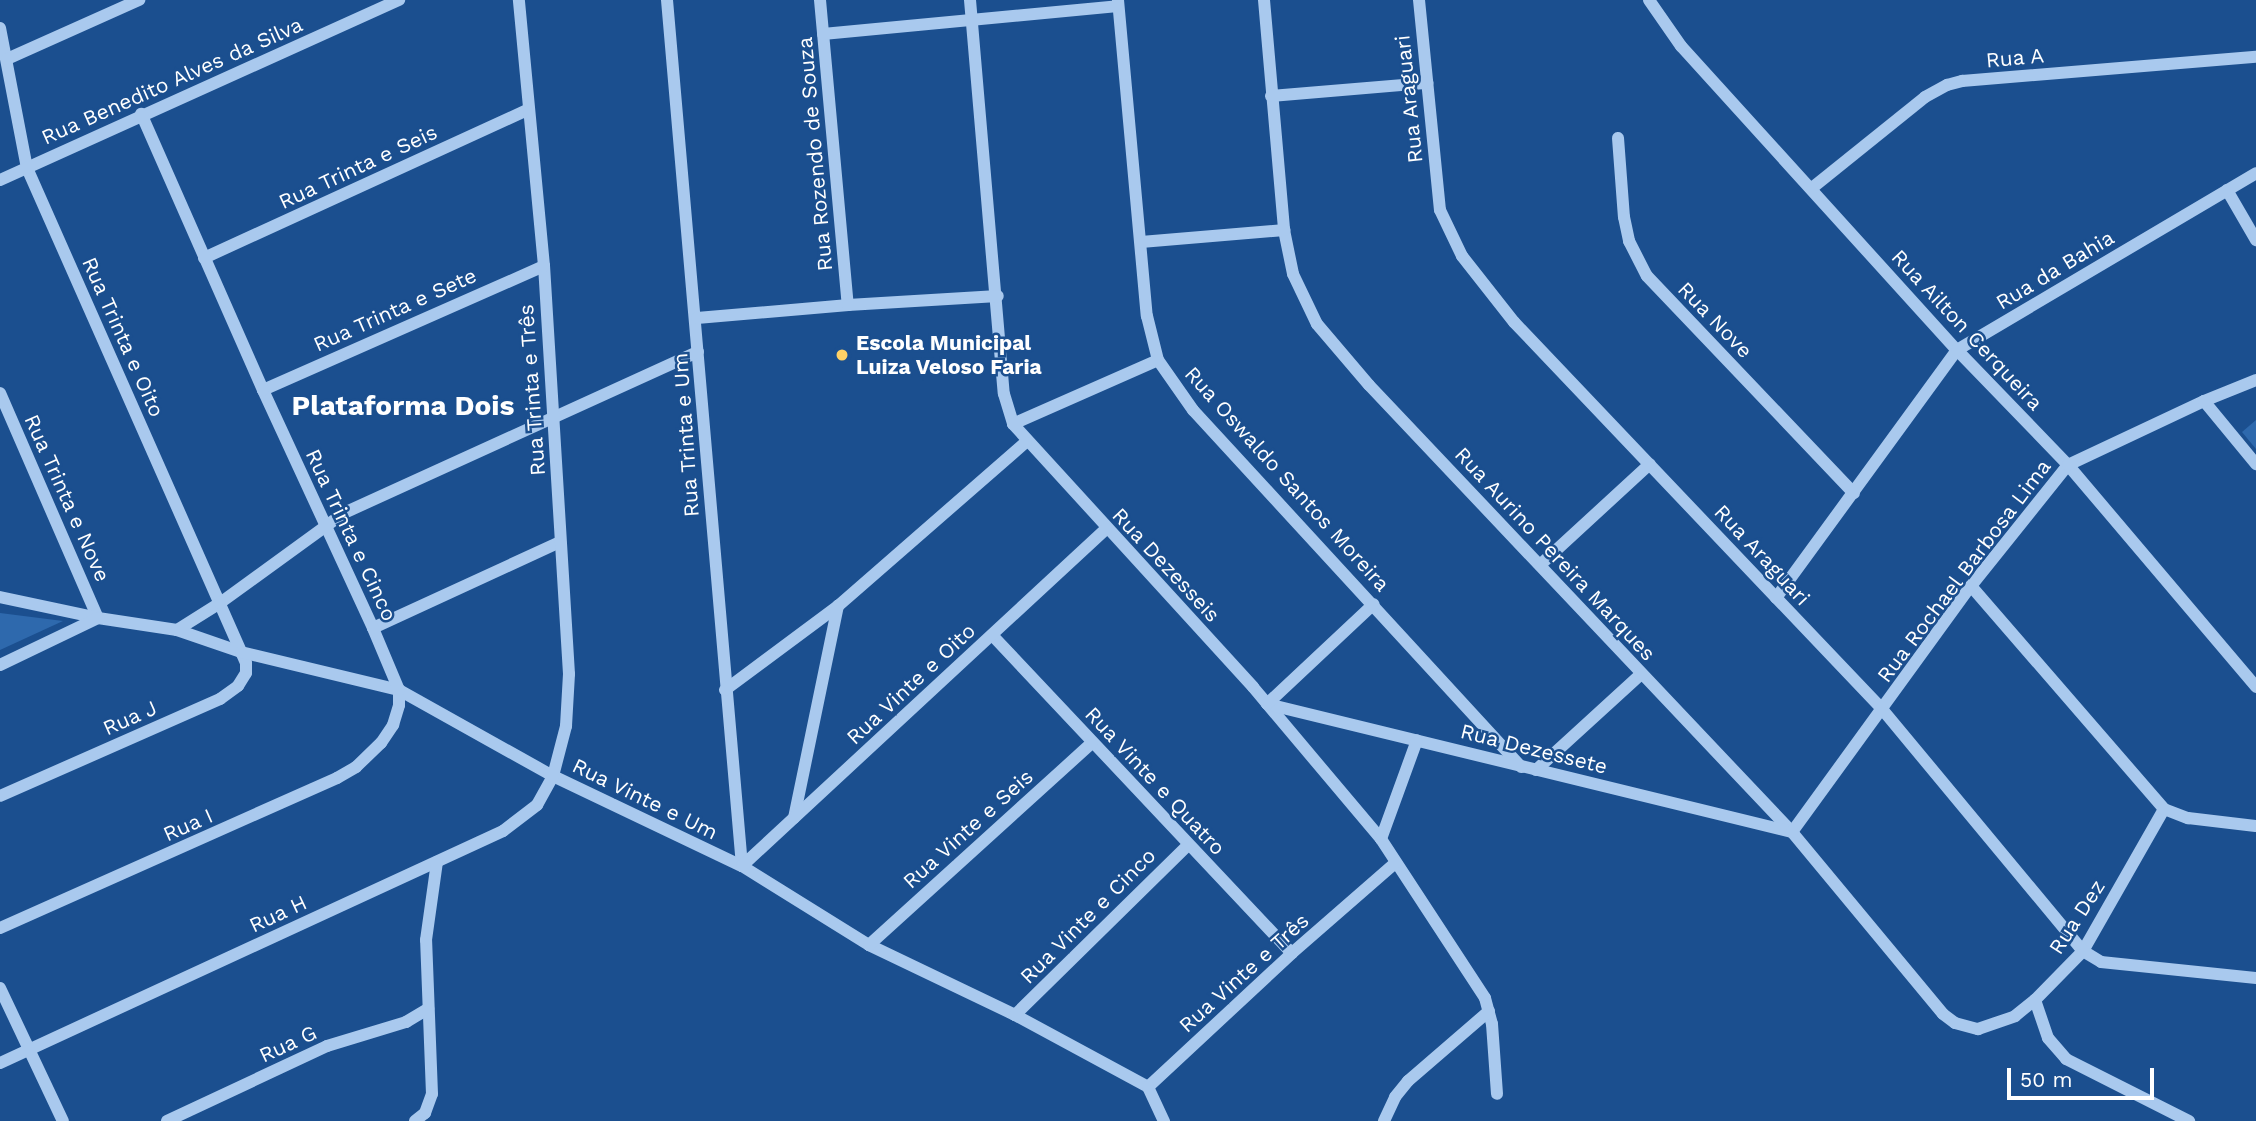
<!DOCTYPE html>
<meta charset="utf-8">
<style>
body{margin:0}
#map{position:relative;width:2256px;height:1121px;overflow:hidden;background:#1b4f8f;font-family:"Work Sans",sans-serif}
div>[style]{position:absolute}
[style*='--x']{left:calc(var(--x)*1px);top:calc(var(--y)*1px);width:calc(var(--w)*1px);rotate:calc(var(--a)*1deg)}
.green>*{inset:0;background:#2e69ad}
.minor>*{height:12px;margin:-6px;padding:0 6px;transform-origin:6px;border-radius:6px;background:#a9c9ee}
.dots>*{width:19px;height:19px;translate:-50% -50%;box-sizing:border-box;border:4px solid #1b4f8f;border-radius:50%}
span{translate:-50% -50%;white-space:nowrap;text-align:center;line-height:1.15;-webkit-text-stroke:5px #1b4f8f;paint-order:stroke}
.street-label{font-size:21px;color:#fff}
.poi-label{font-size:21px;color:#fff;font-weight:700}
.left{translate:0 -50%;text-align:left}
.district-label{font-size:28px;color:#fff;font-weight:700}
.scale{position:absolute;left:2007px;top:1068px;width:147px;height:32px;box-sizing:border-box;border:4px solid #fff;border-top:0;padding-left:9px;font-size:21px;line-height:24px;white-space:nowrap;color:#fff;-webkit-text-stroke:5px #1b4f8f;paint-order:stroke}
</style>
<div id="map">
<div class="green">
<div style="clip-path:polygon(2256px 420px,2256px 449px,2242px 432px)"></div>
<div style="clip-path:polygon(0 613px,63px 621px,0 650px)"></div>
</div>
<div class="minor">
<div style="--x:667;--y:0;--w:869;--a:85.05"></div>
<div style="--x:820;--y:0;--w:306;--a:84.8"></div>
<div style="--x:970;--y:0;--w:395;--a:85.1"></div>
<div style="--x:1004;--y:394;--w:31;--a:73"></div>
<div style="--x:1013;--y:424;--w:356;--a:47.6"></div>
<div style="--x:1253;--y:687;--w:199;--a:49.9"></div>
<div style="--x:1381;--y:839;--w:190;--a:56.8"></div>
<div style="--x:1485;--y:998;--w:27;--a:75"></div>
<div style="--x:1492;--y:1024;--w:70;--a:85.9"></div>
<div style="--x:1118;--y:0;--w:317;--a:84.8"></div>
<div style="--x:1147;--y:316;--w:45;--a:76"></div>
<div style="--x:1158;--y:360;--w:61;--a:55"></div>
<div style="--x:1193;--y:410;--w:485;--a:47.4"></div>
<div style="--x:1264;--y:0;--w:231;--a:85"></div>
<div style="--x:1284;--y:230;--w:45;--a:78.4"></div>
<div style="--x:1293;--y:274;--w:55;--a:64.4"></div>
<div style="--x:1317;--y:324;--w:80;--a:49.6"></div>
<div style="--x:1369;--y:385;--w:615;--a:46.58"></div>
<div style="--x:1792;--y:832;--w:236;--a:50.3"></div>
<div style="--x:1943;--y:1014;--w:15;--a:37"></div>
<div style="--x:1955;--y:1023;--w:24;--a:15"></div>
<div style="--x:1978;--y:1029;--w:39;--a:-19"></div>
<div style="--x:2015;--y:1016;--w:26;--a:-39"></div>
<div style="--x:2035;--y:1000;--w:69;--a:-45.6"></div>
<div style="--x:2083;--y:951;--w:163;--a:-60.3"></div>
<div style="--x:1419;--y:0;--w:211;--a:84.3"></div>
<div style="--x:1440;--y:210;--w:51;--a:64.4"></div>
<div style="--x:1462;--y:256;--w:84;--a:51.8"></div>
<div style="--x:1514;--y:322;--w:534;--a:46.44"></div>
<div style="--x:1882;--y:709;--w:315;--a:50.3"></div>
<div style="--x:2083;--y:951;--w:21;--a:31"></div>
<div style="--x:2101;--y:962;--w:156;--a:5.9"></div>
<div style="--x:1649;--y:0;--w:56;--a:55.2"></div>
<div style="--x:1681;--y:46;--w:411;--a:47.8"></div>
<div style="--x:1957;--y:350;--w:160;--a:46"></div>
<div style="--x:2068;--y:465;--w:291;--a:49.7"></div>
<div style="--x:0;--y:28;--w:143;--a:79.1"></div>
<div style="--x:27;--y:168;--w:541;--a:66.13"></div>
<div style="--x:246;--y:663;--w:10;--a:90"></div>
<div style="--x:246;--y:673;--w:15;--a:122"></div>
<div style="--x:238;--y:686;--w:22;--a:144"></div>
<div style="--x:220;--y:699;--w:240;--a:156.2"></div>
<div style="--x:823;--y:34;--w:296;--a:-5.4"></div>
<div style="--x:7;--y:59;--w:145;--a:-24.1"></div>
<div style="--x:1271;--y:96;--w:157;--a:-4.8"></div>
<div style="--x:1618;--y:138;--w:79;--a:85.7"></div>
<div style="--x:1624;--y:217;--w:25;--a:78"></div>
<div style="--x:1629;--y:241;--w:39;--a:63"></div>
<div style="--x:1647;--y:276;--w:300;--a:46.4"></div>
<div style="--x:0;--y:180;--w:438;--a:-24.3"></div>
<div style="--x:1812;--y:188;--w:145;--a:-38.8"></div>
<div style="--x:1925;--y:97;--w:25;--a:-29"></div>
<div style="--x:1947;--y:85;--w:16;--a:-15"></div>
<div style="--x:1962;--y:81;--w:295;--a:-4.7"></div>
<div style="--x:2227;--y:190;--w:58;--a:59.9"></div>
<div style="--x:1141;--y:242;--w:144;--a:-4.8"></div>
<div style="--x:204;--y:258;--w:356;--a:-24.6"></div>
<div style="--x:697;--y:318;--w:152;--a:-4.9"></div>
<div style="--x:848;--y:305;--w:150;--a:-3.4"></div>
<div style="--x:263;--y:390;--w:307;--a:-23.8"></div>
<div style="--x:0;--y:393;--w:245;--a:66.5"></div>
<div style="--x:2204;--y:401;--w:82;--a:50.5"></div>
<div style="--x:1013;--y:424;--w:158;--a:-23.8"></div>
<div style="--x:1540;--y:565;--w:149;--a:-42.6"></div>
<div style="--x:1971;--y:586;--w:295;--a:49.1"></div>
<div style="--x:2164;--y:809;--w:26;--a:21"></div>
<div style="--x:2188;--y:818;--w:68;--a:6.7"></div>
<div style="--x:0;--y:597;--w:100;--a:12.1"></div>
<div style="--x:98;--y:618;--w:80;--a:8.6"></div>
<div style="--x:177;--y:630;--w:68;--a:19"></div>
<div style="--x:241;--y:652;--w:163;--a:13.5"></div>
<div style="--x:399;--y:690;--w:176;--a:29.2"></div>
<div style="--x:553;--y:776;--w:209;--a:25.5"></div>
<div style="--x:742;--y:866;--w:150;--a:31.9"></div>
<div style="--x:869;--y:945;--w:162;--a:25.6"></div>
<div style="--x:1015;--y:1015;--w:151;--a:28.4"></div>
<div style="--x:1776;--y:598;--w:307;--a:-53.9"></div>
<div style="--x:1957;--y:350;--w:347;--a:-30.6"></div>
<div style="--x:373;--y:628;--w:206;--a:-24.7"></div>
<div style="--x:177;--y:630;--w:51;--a:-32.1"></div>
<div style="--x:220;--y:603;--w:153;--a:-36"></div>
<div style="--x:344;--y:513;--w:389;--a:-24.5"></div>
<div style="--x:992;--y:635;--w:437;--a:46.7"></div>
<div style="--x:0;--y:665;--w:109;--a:-25.6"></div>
<div style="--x:725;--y:690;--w:141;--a:-36.6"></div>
<div style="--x:838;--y:606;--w:249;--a:-41.1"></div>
<div style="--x:1267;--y:704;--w:540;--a:13.7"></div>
<div style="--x:1792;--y:832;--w:304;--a:-54"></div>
<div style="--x:1971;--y:586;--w:155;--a:-51.3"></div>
<div style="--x:2068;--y:465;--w:150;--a:-25.2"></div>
<div style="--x:2204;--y:401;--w:56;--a:-22"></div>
<div style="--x:1267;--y:704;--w:146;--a:-43.1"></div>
<div style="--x:1536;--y:770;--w:142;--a:-42.4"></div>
<div style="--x:794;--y:818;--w:217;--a:-78.3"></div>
<div style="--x:1381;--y:839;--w:105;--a:-70"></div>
<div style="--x:742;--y:866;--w:496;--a:-42.8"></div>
<div style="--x:0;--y:928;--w:369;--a:-24"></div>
<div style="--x:337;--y:778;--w:22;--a:-30"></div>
<div style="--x:356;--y:767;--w:35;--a:-44"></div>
<div style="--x:381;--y:743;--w:22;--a:-56"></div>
<div style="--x:393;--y:725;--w:21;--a:-73"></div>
<div style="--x:399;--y:705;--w:15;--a:-90"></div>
<div style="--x:399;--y:690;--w:67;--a:-112.8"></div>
<div style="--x:373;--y:628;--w:262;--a:-114.8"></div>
<div style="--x:263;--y:390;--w:302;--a:-113.8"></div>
<div style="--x:869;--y:945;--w:301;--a:-42.2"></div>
<div style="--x:0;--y:988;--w:147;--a:64.7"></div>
<div style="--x:2035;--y:1000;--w:40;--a:71.1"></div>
<div style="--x:2048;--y:1038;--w:28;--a:49"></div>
<div style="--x:2066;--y:1059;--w:138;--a:26.8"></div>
<div style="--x:1015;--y:1015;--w:243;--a:-44.5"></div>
<div style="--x:0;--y:1063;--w:554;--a:-24.76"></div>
<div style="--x:503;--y:831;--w:43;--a:-37.4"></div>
<div style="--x:537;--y:805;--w:33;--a:-61"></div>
<div style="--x:553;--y:776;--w:52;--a:-75.4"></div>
<div style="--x:566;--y:726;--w:52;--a:-86.7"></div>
<div style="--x:569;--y:674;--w:409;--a:-93.5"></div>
<div style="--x:544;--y:266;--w:267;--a:-95.4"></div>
<div style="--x:1148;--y:1087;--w:197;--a:-42.9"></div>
<div style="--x:1292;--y:953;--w:137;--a:-41.1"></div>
<div style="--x:1148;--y:1087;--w:38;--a:65"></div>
<div style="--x:167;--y:1121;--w:177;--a:-25.1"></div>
<div style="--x:327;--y:1046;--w:83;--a:-16.9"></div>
<div style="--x:406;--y:1022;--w:26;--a:-31"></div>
<div style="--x:415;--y:1121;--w:13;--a:-39"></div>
<div style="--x:425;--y:1113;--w:20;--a:-70"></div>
<div style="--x:432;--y:1094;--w:154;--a:-92.2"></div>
<div style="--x:426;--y:940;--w:79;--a:-82"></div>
<div style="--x:1384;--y:1121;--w:26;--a:-65"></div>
<div style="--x:1395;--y:1097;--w:21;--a:-51"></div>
<div style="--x:1408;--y:1081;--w:107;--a:-40.8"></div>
</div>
<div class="dots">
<div style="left:842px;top:355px;background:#ffd166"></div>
</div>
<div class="street-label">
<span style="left:2015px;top:58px;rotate:-5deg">Rua A</span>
<span style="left:172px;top:81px;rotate:-24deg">Rua Benedito Alves da Silva</span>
<span style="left:1409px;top:99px;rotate:-96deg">Rua Araguari</span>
<span style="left:815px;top:154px;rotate:-95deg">Rua Rozendo de Souza</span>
<span style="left:358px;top:167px;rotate:-25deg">Rua Trinta e Seis</span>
<span style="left:2055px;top:270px;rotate:-31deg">Rua da Bahia</span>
<span style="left:395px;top:310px;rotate:-24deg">Rua Trinta e Sete</span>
<span style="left:1715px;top:320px;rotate:46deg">Rua Nove</span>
<span style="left:1967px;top:330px;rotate:47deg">Rua Ailton Cerqueira</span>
<span style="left:123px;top:337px;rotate:66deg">Rua Trinta e Oito</span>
<span style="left:532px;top:390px;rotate:-94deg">Rua Trinta e Três</span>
<span style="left:686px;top:435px;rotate:-94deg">Rua Trinta e Um</span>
<span style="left:1287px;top:479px;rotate:48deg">Rua Oswaldo Santos Moreira</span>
<span style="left:67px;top:498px;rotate:66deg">Rua Trinta e Nove</span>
<span style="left:351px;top:535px;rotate:65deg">Rua Trinta e Cinco</span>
<span style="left:1555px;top:554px;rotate:47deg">Rua Aurino Pereira Marques</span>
<span style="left:1762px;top:555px;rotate:47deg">Rua Araguari</span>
<span style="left:1166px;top:565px;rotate:47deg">Rua Dezesseis</span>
<span style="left:1964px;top:571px;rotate:-53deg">Rua Rochael Barbosa Lima</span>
<span style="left:911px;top:684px;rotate:-43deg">Rua Vinte e Oito</span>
<span style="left:130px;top:718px;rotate:-24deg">Rua J</span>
<span style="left:1534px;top:749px;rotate:14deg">Rua Dezessete</span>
<span style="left:1155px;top:781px;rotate:47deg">Rua Vinte e Quatro</span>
<span style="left:645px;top:799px;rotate:26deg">Rua Vinte e Um</span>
<span style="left:188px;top:825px;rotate:-24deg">Rua I</span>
<span style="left:968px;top:829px;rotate:-42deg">Rua Vinte e Seis</span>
<span style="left:278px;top:914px;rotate:-25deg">Rua H</span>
<span style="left:1088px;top:916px;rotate:-45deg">Rua Vinte e Cinco</span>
<span style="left:2077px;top:917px;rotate:-57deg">Rua Dez</span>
<span style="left:1244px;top:973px;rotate:-42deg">Rua Vinte e Três</span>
<span style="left:288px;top:1044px;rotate:-25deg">Rua G</span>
</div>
<div class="poi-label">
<span class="left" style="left:856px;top:355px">Escola Municipal<br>Luiza Veloso Faria</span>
</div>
<div class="district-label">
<span style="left:403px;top:406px">Plataforma Dois</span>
</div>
<div class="scale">50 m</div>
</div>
